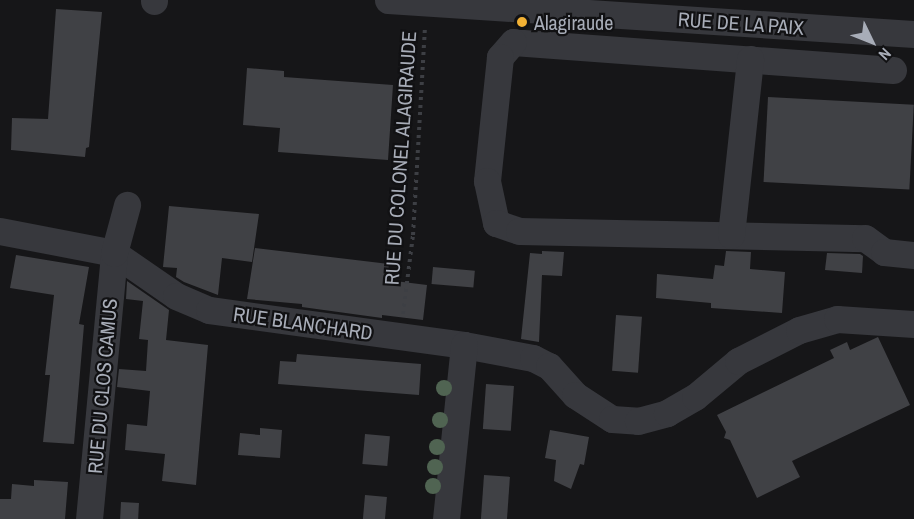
<!DOCTYPE html>
<style>
body{margin:0}
#map{position:relative;width:914px;height:519px;overflow:hidden;background:#161618;font-family:"Archivo Narrow",sans-serif}
div>[style]{position:absolute}
[style*='--x']{left:calc(var(--x)*1px);top:calc(var(--y)*1px);width:calc(var(--w)*1px);rotate:calc(var(--a)*1deg)}
.building>*{inset:0;background:#404145;transform-origin:0 0}
.path>*{height:4px;margin-top:-2px;transform-origin:0;background:repeating-linear-gradient(90deg,#3d3f44 0 3px,transparent 0 7.5px)}
.minor>*{height:27px;margin:-13.5px;padding:0 13.5px;transform-origin:13.5px;border-radius:13.5px;background:#37383d}
.trees>*{width:16px;height:16px;margin:-8px;border-radius:50%;background:#506452}
.dots>*{width:16px;height:16px;translate:-50% -50%;box-sizing:border-box;border:3px solid #111113;border-radius:50%}
span{translate:-50% -50%;white-space:nowrap;text-align:center;line-height:1.15;-webkit-text-stroke:4.5px #111113;paint-order:stroke}
.poi-label{font-size:20px;color:#a8adb8}
.left{translate:0 -50%;text-align:left}
.street-label{font-size:20px;color:#a8adb8}
.north{position:absolute;left:842px;top:12px;width:60px;height:60px;-webkit-text-stroke:4px #111113;paint-order:stroke;rotate:133deg;font-size:16px;font-weight:700;line-height:24px;text-align:center;color:#a8adb8}
.north::after{content:'';display:block;margin:auto;width:21px;height:27px;background:#a8adb8;clip-path:polygon(50% 0,100% 100%,50% 72%,0 100%)}
</style>
<div id="map">
<div class="building">
<div style="clip-path:polygon(56px 9px,102px 12px,89px 147px,86px 148px,85px 157px,11px 150px,12px 118px,48px 119px)"></div>
<div style="clip-path:polygon(247px 68px,284px 71px,284px 77px,393px 85px,388px 160px,278px 152px,280px 128px,243px 125px)"></div>
<div style="left:768px;top:97px;width:146px;height:85px;rotate:3deg"></div>
<div style="clip-path:polygon(169px 206px,259px 214px,252px 262px,222px 258px,218px 295px,184px 282px,176px 277px,177px 268px,163px 267px)"></div>
<div style="clip-path:polygon(255px 248px,389px 264px,387px 280px,427px 285px,423px 320px,382px 315px,382px 318px,302px 307px,302px 304px,247px 299px)"></div>
<div style="clip-path:polygon(542px 251px,564px 252px,562px 276px,542px 275px,539px 342px,521px 339px,530px 253px,542px 254px)"></div>
<div style="clip-path:polygon(726px 251px,751px 252px,750px 269px,785px 272px,782px 313px,711px 308px,711px 303px,656px 298px,657px 274px,713px 279px,715px 265px,724px 266px)"></div>
<div style="clip-path:polygon(827px 253px,860px 254px,863px 256px,862px 273px,825px 270px)"></div>
<div style="clip-path:polygon(16px 255px,89px 267px,79px 324px,84px 325px,74px 444px,43px 442px,50px 375px,45px 375px,54px 295px,10px 288px)"></div>
<div style="left:433px;top:267px;width:42px;height:17px;rotate:5deg"></div>
<div style="clip-path:polygon(127px 281px,169px 310px,166px 340px,208px 345px,196px 485px,162px 481px,165px 454px,125px 450px,127px 424px,147px 426px,150px 391px,117px 387px,119px 369px,146px 371px,148px 340px,139px 339px,143px 301px,126px 299px)"></div>
<div style="left:616px;top:315px;width:26px;height:56px;rotate:4deg"></div>
<div style="clip-path:polygon(878px 337px,910px 405px,792px 461px,800px 477px,757px 498px,730px 440px,724px 438px,726px 432px,717px 415px,834px 358px,830px 350px,847px 342px,850px 350px)"></div>
<div style="clip-path:polygon(297px 354px,421px 364px,419px 395px,278px 384px,280px 361px,296px 362px)"></div>
<div style="left:486px;top:384px;width:28px;height:45px;rotate:4deg"></div>
<div style="clip-path:polygon(260px 428px,282px 430px,280px 458px,238px 455px,240px 433px,260px 435px)"></div>
<div style="clip-path:polygon(550px 430px,589px 437px,584px 465px,580px 464px,571px 489px,554px 481px,556px 460px,545px 458px)"></div>
<div style="left:365px;top:434px;width:25px;height:30px;rotate:5deg"></div>
<div style="left:484px;top:475px;width:26px;height:44px;rotate:4deg"></div>
<div style="clip-path:polygon(34px 480px,68px 482px,65px 519px,0 519px,0 499px,11px 499px,12px 484px,34px 486px)"></div>
<div style="left:365px;top:495px;width:22px;height:24px;rotate:5deg"></div>
<div style="left:121px;top:502px;width:18px;height:17px;rotate:3deg"></div>
</div>
<div class="path">
<div style="--x:403;--y:314;--w:80;--a:-82.8"></div>
<div style="--x:413;--y:235;--w:210;--a:-86.7"></div>
</div>
<div class="minor">
<div style="--x:388;--y:0;--w:527;--a:3.7"></div>
<div style="--x:154;--y:1;--w:1;--a:-90"></div>
<div style="--x:893;--y:70;--w:381;--a:-175.8"></div>
<div style="--x:513;--y:42;--w:20;--a:131"></div>
<div style="--x:500;--y:57;--w:125;--a:96"></div>
<div style="--x:487;--y:181;--w:43;--a:77.9"></div>
<div style="--x:496;--y:223;--w:24;--a:19"></div>
<div style="--x:519;--y:231;--w:346;--a:1.2"></div>
<div style="--x:865;--y:238;--w:24;--a:36"></div>
<div style="--x:884;--y:252;--w:30;--a:6"></div>
<div style="--x:0;--y:231;--w:116;--a:10.9"></div>
<div style="--x:114;--y:253;--w:75;--a:34.7"></div>
<div style="--x:176;--y:296;--w:36;--a:23"></div>
<div style="--x:209;--y:310;--w:257;--a:7.8"></div>
<div style="--x:464;--y:345;--w:70;--a:10.7"></div>
<div style="--x:533;--y:358;--w:18;--a:27"></div>
<div style="--x:549;--y:366;--w:39;--a:48"></div>
<div style="--x:575;--y:395;--w:44;--a:33"></div>
<div style="--x:612;--y:419;--w:26;--a:4"></div>
<div style="--x:638;--y:421;--w:30;--a:-15"></div>
<div style="--x:667;--y:413;--w:32;--a:-30"></div>
<div style="--x:695;--y:397;--w:56;--a:-39.9"></div>
<div style="--x:738;--y:361;--w:68;--a:-26.9"></div>
<div style="--x:799;--y:330;--w:40;--a:-16"></div>
<div style="--x:837;--y:319;--w:77;--a:3.7"></div>
<div style="--x:731;--y:235;--w:177;--a:-83.8"></div>
<div style="--x:89;--y:519;--w:267;--a:-84.6"></div>
<div style="--x:114;--y:253;--w:50;--a:-74.8"></div>
<div style="--x:446;--y:519;--w:175;--a:-84.1"></div>
</div>
<div class="trees">
<div style="left:444px;top:388px"></div>
<div style="left:440px;top:420px"></div>
<div style="left:437px;top:447px"></div>
<div style="left:435px;top:467px"></div>
<div style="left:433px;top:486px"></div>
</div>
<div class="dots">
<div style="left:522px;top:22px;background:#f2b134"></div>
</div>
<div class="poi-label">
<span class="left" style="left:534px;top:22px">Alagiraude</span>
</div>
<div class="street-label">
<span style="left:741px;top:23px;rotate:4deg">RUE DE LA PAIX</span>
<span style="left:400px;top:158px;rotate:-86deg">RUE DU COLONEL ALAGIRAUDE</span>
<span style="left:303px;top:323px;rotate:8deg">RUE BLANCHARD</span>
<span style="left:102px;top:386px;rotate:-85deg">RUE DU CLOS CAMUS</span>
</div>
<div class="north">N</div>
</div>
